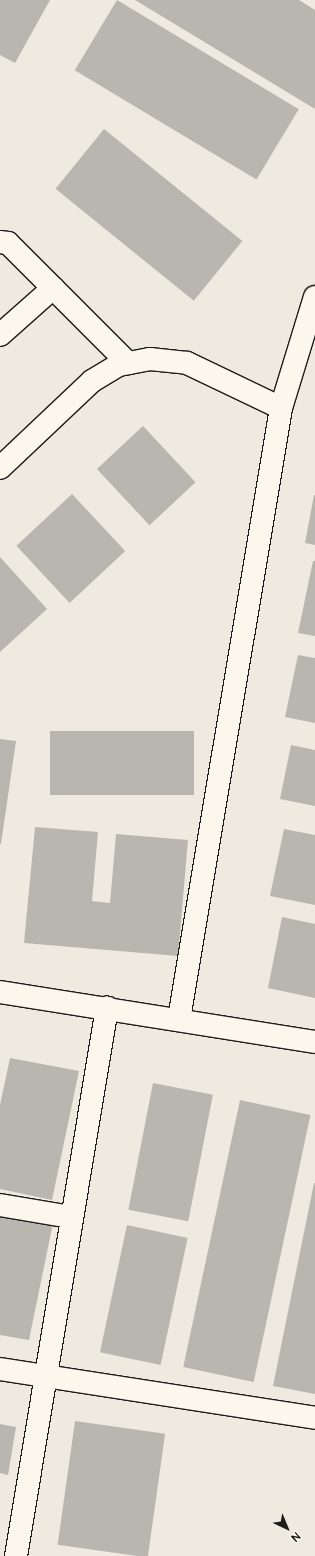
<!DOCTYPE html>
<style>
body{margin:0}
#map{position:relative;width:315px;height:1556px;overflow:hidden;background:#eeeadf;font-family:"Architects Daughter",sans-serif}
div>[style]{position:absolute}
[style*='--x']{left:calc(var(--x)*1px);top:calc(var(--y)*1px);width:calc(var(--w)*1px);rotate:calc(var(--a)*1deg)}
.building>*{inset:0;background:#b9b6af;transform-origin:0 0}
.roads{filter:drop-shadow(1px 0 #1c1c1c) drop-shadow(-1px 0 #1c1c1c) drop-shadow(0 1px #1c1c1c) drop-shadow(0 -1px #1c1c1c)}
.minor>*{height:22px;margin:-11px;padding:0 11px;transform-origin:11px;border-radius:11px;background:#fbf7ec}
span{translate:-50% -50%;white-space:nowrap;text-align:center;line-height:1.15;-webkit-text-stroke:4px #fbf7ec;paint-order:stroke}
.north{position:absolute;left:267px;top:1508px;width:40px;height:40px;-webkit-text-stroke:3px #fbf7ec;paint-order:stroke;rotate:136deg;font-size:11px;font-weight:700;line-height:16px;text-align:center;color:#1c1c1c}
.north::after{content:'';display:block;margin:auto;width:14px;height:18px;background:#1c1c1c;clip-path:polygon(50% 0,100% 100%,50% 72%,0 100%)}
</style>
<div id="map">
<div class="building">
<div style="clip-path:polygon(0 0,50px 0,15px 63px,0 55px)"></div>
<div style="left:117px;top:0;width:212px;height:82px;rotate:31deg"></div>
<div style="clip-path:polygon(135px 0,299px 0,315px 10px,315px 109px)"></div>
<div style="left:104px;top:129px;width:178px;height:77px;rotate:39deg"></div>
<div style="left:143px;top:426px;width:77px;height:63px;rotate:47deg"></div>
<div style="left:72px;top:494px;width:78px;height:76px;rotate:47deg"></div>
<div style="clip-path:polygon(314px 495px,315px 495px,315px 545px,305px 543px)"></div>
<div style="clip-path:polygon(0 557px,47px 609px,0 652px)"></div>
<div style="clip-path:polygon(313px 561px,315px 561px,315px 636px,298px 633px)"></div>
<div style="clip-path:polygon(298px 655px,315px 658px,315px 723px,285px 717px)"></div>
<div style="left:50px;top:731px;width:144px;height:64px"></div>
<div style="clip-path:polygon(0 739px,16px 741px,1px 844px,0 844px)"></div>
<div style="clip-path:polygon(291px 745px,315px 750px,315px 806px,280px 799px)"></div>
<div style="clip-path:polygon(35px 827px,98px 832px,92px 901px,110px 903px,116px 834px,188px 840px,178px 956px,24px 943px)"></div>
<div style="clip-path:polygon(284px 829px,315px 835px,315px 905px,270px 896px)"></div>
<div style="clip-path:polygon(282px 917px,315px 924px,315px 998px,268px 988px)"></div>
<div style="clip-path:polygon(10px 1058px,79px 1071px,52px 1200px,0 1189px,0 1105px)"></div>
<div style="left:153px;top:1083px;width:61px;height:129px;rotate:11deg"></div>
<div style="left:240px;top:1100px;width:72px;height:273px;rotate:12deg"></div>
<div style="clip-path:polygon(314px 1183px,315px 1183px,315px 1394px,273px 1386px)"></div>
<div style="clip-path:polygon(0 1212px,53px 1223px,29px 1340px,0 1335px)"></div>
<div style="left:127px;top:1225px;width:62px;height:130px;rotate:12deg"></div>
<div style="left:75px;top:1421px;width:91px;height:125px;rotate:8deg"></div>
<div style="clip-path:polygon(0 1424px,16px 1427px,8px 1475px,0 1473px)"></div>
</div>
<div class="roads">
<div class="minor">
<div style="--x:0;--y:242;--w:8;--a:7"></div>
<div style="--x:8;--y:243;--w:170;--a:45"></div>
<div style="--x:0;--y:335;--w:71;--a:-41.6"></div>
<div style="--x:0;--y:468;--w:127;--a:-43.4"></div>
<div style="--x:92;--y:381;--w:31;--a:-31"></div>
<div style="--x:119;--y:365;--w:32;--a:-11"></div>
<div style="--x:150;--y:359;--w:37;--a:6"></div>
<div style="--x:187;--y:363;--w:104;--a:25.6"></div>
<div style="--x:0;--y:992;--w:319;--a:9"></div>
<div style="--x:179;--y:1019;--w:619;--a:-80.52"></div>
<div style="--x:281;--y:408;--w:116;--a:-73"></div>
<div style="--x:0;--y:1205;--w:72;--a:9.6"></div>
<div style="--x:0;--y:1369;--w:319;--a:8.8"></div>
<div style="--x:16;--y:1556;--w:556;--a:-80.57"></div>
</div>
</div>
<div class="north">N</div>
</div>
